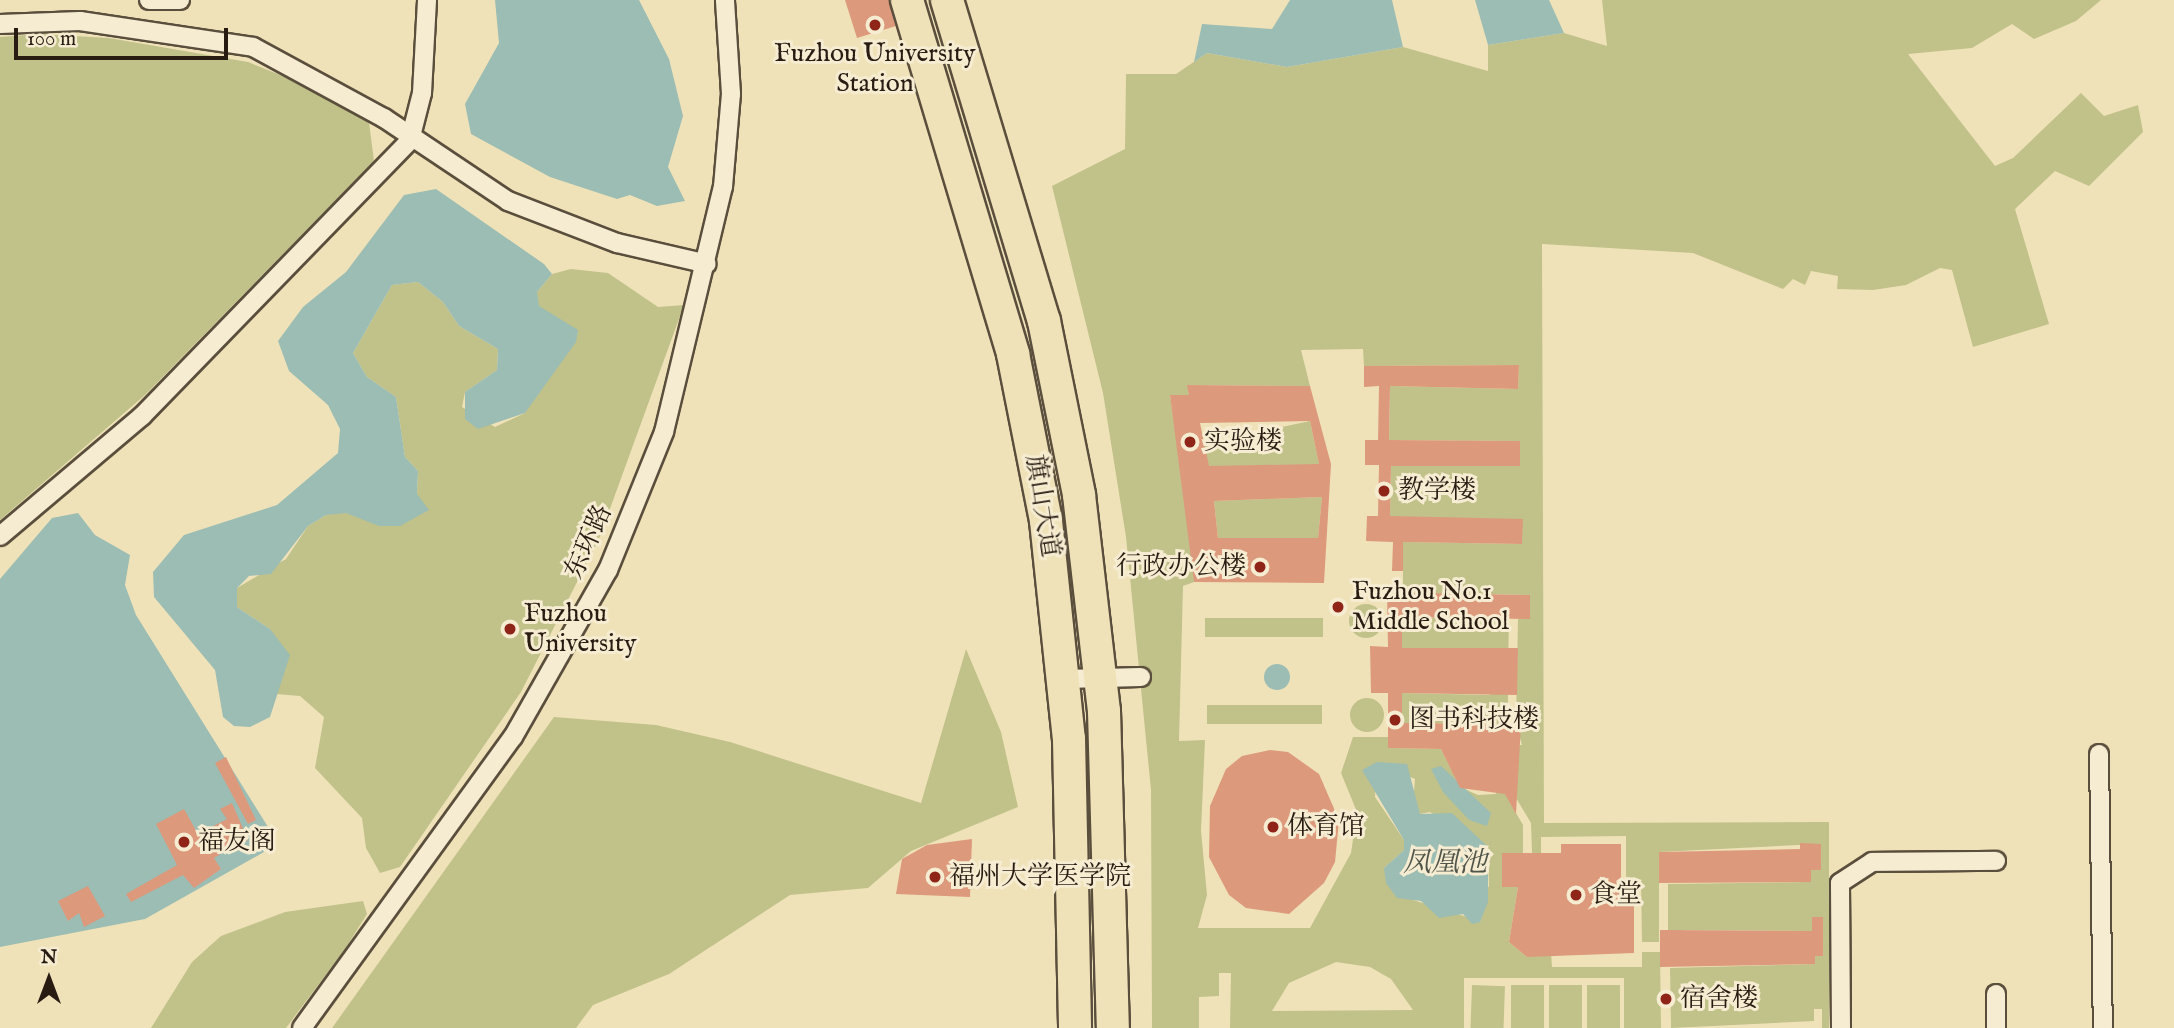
<!DOCTYPE html>
<meta charset="utf-8">
<style>
body{margin:0}
#map{position:relative;width:2174px;height:1028px;overflow:hidden;background:#f0e2b8;font-family:"IM FELL English","Noto Serif SC",serif}
div>[style]{position:absolute}
[style*='--x']{left:calc(var(--x)*1px);top:calc(var(--y)*1px);width:calc(var(--w)*1px);rotate:calc(var(--a)*1deg)}
.green>*{inset:0;background:#c1c18a;transform-origin:0 0}
.round{border-radius:50%}
.water>*{inset:0;background:#9bbdb3}
.building>*{inset:0;background:#dc997c}
.roads{filter:drop-shadow(2px 0 #5a4e3c) drop-shadow(-2px 0 #5a4e3c) drop-shadow(0 2px #5a4e3c) drop-shadow(0 -2px #5a4e3c)}
.street>*{height:18px;margin:-9px;padding:0 9px;transform-origin:9px;border-radius:9px;background:#f5ecd1}
.highway>*{height:32px;margin:-16px;padding:0 16px;transform-origin:16px;border-radius:16px;background:#f0e2b8}
.dots>*{width:19px;height:19px;translate:-50% -50%;box-sizing:border-box;border:4px solid #f5ecd1;border-radius:50%}
span{translate:-50% -50%;white-space:nowrap;text-align:center;line-height:1.15;-webkit-text-stroke:6px #f5ecd1;paint-order:stroke}
.poi-label{font-size:26px;color:#281c12}
.left{translate:0 -50%;text-align:left}
.right{translate:-100% -50%;text-align:right}
.street-label{font-size:26px;color:#281c12}
.water-label{font-size:28px;color:#50544a;font-style:italic}
.north{position:absolute;left:14px;top:944px;width:70px;height:70px;-webkit-text-stroke:5px #f5ecd1;paint-order:stroke;rotate:0deg;font-size:19px;font-weight:700;line-height:28px;text-align:center;color:#281c12}
.north::after{content:'';display:block;margin:auto;width:24px;height:32px;background:#281c12;clip-path:polygon(50% 0,100% 100%,50% 72%,0 100%)}
.scale{position:absolute;left:14px;top:28px;width:214px;height:32px;box-sizing:border-box;border:4px solid #281c12;border-top:0;padding-left:9px;font-size:21px;line-height:24px;white-space:nowrap;color:#281c12;-webkit-text-stroke:5px #f5ecd1;paint-order:stroke}
</style>
<div id="map">
<div class="green">
<div style="clip-path:polygon(evenodd,1602px 0,2101px 0,2076px 21px,2034px 39px,2012px 24px,1972px 48px,1908px 54px,1995px 166px,2013px 158px,2081px 93px,2104px 116px,2138px 105px,2143px 132px,2089px 186px,2055px 171px,2015px 209px,2049px 324px,1973px 347px,1952px 270px,1940px 268px,1906px 285px,1873px 290px,1837px 289px,1838px 276px,1811px 271px,1805px 285px,1793px 279px,1783px 289px,1693px 253px,1542px 244px,1544px 823px,1829px 822px,1829px 1028px,1822px 1028px,1822px 1009px,1814px 1009px,1814px 1021px,1671px 1028px,1670px 968px,1815px 964px,1815px 956px,1823px 955px,1823px 918px,1812px 931px,1683px 930px,1668px 936px,1668px 884px,1811px 882px,1811px 870px,1821px 869px,1820px 844px,1659px 852px,1659px 942px,1642px 942px,1641px 882px,1626px 881px,1626px 836px,1541px 837px,1541px 853px,1532px 853px,1531px 823px,1516px 798px,1516px 745px,1522px 745px,1516px 724px,1518px 619px,1530px 619px,1530px 595px,1403px 592px,1403px 542px,1522px 544px,1390px 516px,1391px 466px,1520px 466px,1520px 441px,1389px 440px,1390px 386px,1518px 389px,1519px 365px,1364px 366px,1363px 349px,1301px 350px,1310px 386px,1188px 385px,1189px 395px,1170px 395px,1193px 552px,1194px 582px,1183px 586px,1179px 741px,1205px 740px,1201px 831px,1207px 895px,1198px 928px,1310px 928px,1351px 853px,1357px 812px,1341px 773px,1353px 737px,1388px 737px,1389px 748px,1441px 749px,1460px 787px,1478px 795px,1496px 794px,1496px 745px,1508px 745px,1509px 801px,1523px 825px,1523px 853px,1502px 854px,1502px 886px,1518px 887px,1509px 942px,1527px 957px,1551px 953px,1552px 967px,1642px 967px,1642px 952px,1660px 952px,1661px 1028px,1624px 1028px,1624px 978px,1464px 978px,1464px 1028px,1230px 1028px,1231px 973px,1219px 973px,1219px 996px,1199px 997px,1199px 1028px,1152px 1028px,1151px 790px,1126px 537px,1103px 393px,1052px 186px,1125px 149px,1126px 74px,1176px 74px,1207px 53px,1287px 67px,1403px 47px,1488px 71px,1488px 45px,1564px 33px,1607px 46px,1602px 0,1377px 762px,1415px 779px,1413px 805px,1420px 814px,1430px 812px,1488px 847px,1489px 886px,1467px 917px,1413px 900px,1384px 868px,1404px 850px,1404px 840px,1375px 797px,1377px 762px,1602px 0,1336px 962px,1370px 967px,1391px 979px,1413px 1010px,1272px 1011px,1289px 983px,1336px 962px)"></div>
<div style="clip-path:polygon(39px 34px,109px 38px,248px 62px,315px 89px,369px 122px,374px 161px,145px 395px,0 520px,0 37px)"></div>
<div style="clip-path:polygon(571px 269px,608px 273px,658px 307px,684px 305px,599px 539px,521px 692px,400px 867px,380px 873px,366px 848px,362px 818px,315px 768px,324px 717px,300px 696px,276px 694px,277px 644px,270px 629px,237px 607px,237px 588px,286px 559px,308px 526px,326px 515px,417px 494px,418px 471px,405px 457px,396px 397px,367px 377px,353px 353px,392px 285px,418px 282px,443px 302px,459px 326px,498px 349px,497px 370px,465px 392px,462px 407px,495px 427px,525px 413px,537px 292px,552px 274px)"></div>
<div style="left:1310px;top:421px;width:44px;height:110px;rotate:78deg"></div>
<div style="clip-path:polygon(1322px 497px,1318px 538px,1218px 538px,1214px 501px)"></div>
<div class="round" style="left:1349px;top:604px;width:34px;height:34px"></div>
<div style="clip-path:polygon(1402px 617px,1509px 619px,1508px 666px,1490px 648px,1402px 648px)"></div>
<div style="left:1323px;top:618px;width:19px;height:118px;rotate:90deg"></div>
<div style="clip-path:polygon(966px 649px,1001px 732px,1018px 807px,911px 851px,868px 888px,790px 895px,669px 974px,593px 1005px,576px 1028px,332px 1028px,554px 717px,656px 725px,730px 742px,921px 803px)"></div>
<div style="clip-path:polygon(1508px 676px,1508px 724px,1402px 723px,1402px 693px,1489px 695px)"></div>
<div class="round" style="left:1350px;top:698px;width:34px;height:34px"></div>
<div style="left:1322px;top:705px;width:19px;height:115px;rotate:90deg"></div>
<div style="clip-path:polygon(363px 901px,367px 914px,345px 949px,286px 1028px,151px 1028px,192px 962px,221px 936px,285px 912px)"></div>
<div style="left:1472px;top:985px;width:33px;height:43px;rotate:2deg"></div>
<div style="left:1544px;top:985px;width:43px;height:33px;rotate:90deg"></div>
<div style="left:1549px;top:985px;width:33px;height:43px"></div>
<div style="left:1587px;top:985px;width:33px;height:43px"></div>
</div>
<div class="water">
<div style="clip-path:polygon(495px 0,639px 0,669px 59px,683px 116px,668px 167px,685px 201px,657px 206px,630px 195px,617px 199px,550px 177px,471px 134px,465px 104px,499px 43px)"></div>
<div style="clip-path:polygon(1290px 0,1392px 0,1403px 47px,1287px 67px,1207px 53px,1194px 62px,1202px 24px,1272px 29px)"></div>
<div style="clip-path:polygon(1475px 0,1549px 0,1564px 33px,1488px 45px)"></div>
<div style="clip-path:polygon(436px 189px,544px 264px,552px 274px,537px 292px,539px 306px,578px 330px,576px 342px,525px 413px,478px 429px,465px 419px,465px 392px,497px 370px,498px 349px,459px 326px,443px 302px,418px 282px,392px 285px,353px 353px,367px 377px,396px 397px,405px 457px,418px 471px,417px 494px,429px 510px,400px 526px,379px 526px,346px 513px,326px 515px,308px 526px,271px 574px,249px 576px,237px 588px,237px 607px,270px 629px,290px 655px,270px 717px,250px 727px,234px 726px,223px 717px,215px 670px,154px 597px,153px 572px,184px 535px,277px 505px,338px 453px,340px 429px,328px 405px,289px 371px,278px 341px,303px 307px,346px 272px,404px 195px)"></div>
<div style="clip-path:polygon(78px 513px,95px 535px,130px 555px,125px 585px,136px 615px,273px 835px,264px 852px,145px 919px,0 947px,0 579px,52px 518px)"></div>
<div class="round" style="left:1264px;top:664px;width:26px;height:26px"></div>
<div style="clip-path:polygon(1377px 762px,1407px 764px,1420px 814px,1452px 813px,1488px 847px,1488px 902px,1480px 922px,1472px 924px,1463px 914px,1439px 918px,1421px 901px,1397px 898px,1386px 883px,1384px 868px,1404px 850px,1404px 840px,1362px 770px)"></div>
<div style="clip-path:polygon(1441px 766px,1491px 813px,1487px 826px,1469px 820px,1443px 792px,1431px 769px)"></div>
</div>
<div class="building">
<div style="clip-path:polygon(845px 0,889px 0,896px 26px,857px 38px)"></div>
<div style="clip-path:polygon(1519px 365px,1518px 389px,1390px 386px,1389px 440px,1520px 441px,1520px 466px,1391px 466px,1390px 516px,1523px 519px,1522px 544px,1403px 542px,1403px 571px,1392px 571px,1393px 542px,1366px 541px,1367px 516px,1378px 516px,1379px 465px,1365px 465px,1365px 440px,1378px 440px,1379px 386px,1364px 387px,1364px 366px)"></div>
<div style="clip-path:polygon(evenodd,1187px 385px,1310px 386px,1331px 464px,1324px 583px,1194px 582px,1170px 395px,1189px 395px,1187px 385px,1310px 421px,1319px 464px,1209px 466px,1200px 423px,1310px 421px,1187px 385px,1322px 497px,1318px 538px,1218px 538px,1214px 501px,1322px 497px)"></div>
<div style="clip-path:polygon(1387px 592px,1530px 595px,1530px 619px,1402px 617px,1402px 648px,1518px 648px,1517px 695px,1402px 693px,1402px 723px,1521px 724px,1516px 814px,1505px 794px,1460px 788px,1441px 749px,1388px 748px,1388px 693px,1371px 693px,1370px 646px,1388px 647px)"></div>
<div style="clip-path:polygon(1270px 750px,1288px 752px,1319px 774px,1339px 820px,1335px 862px,1324px 883px,1289px 914px,1246px 908px,1229px 895px,1209px 857px,1210px 806px,1226px 769px,1242px 756px)"></div>
<div style="clip-path:polygon(226px 757px,256px 820px,248px 824px,215px 763px)"></div>
<div style="clip-path:polygon(232px 803px,248px 840px,243px 843px,229px 832px,235px 845px,214px 858px,221px 869px,194px 888px,183px 875px,131px 902px,126px 894px,177px 865px,156px 824px,184px 809px,198px 834px,227px 819px,220px 809px)"></div>
<div style="clip-path:polygon(972px 839px,970px 897px,896px 894px,902px 859px,927px 845px)"></div>
<div style="clip-path:polygon(1800px 843px,1821px 844px,1821px 870px,1811px 870px,1811px 882px,1659px 883px,1659px 852px,1800px 849px)"></div>
<div style="clip-path:polygon(1561px 844px,1621px 844px,1621px 881px,1634px 881px,1634px 953px,1527px 957px,1509px 942px,1518px 887px,1502px 887px,1502px 853px,1561px 853px)"></div>
<div style="clip-path:polygon(88px 886px,105px 916px,84px 927px,79px 913px,68px 921px,58px 901px)"></div>
<div style="clip-path:polygon(1812px 917px,1823px 917px,1823px 956px,1815px 956px,1815px 964px,1660px 967px,1660px 930px,1812px 931px)"></div>
</div>
<div class="roads">
<div class="street">
<div style="--x:149;--y:0;--w:31;--a:0"></div>
<div style="--x:0;--y:24;--w:80;--a:-2.1"></div>
<div style="--x:80;--y:21;--w:175;--a:8.5"></div>
<div style="--x:253;--y:47;--w:149;--a:28.5"></div>
<div style="--x:384;--y:118;--w:149;--a:33.8"></div>
<div style="--x:508;--y:201;--w:117;--a:21.1"></div>
<div style="--x:617;--y:243;--w:92;--a:13.1"></div>
<div style="--x:0;--y:536;--w:186;--a:-40.2"></div>
<div style="--x:142;--y:416;--w:385;--a:-45.8"></div>
<div style="--x:410;--y:140;--w:49;--a:-75.7"></div>
<div style="--x:422;--y:93;--w:93;--a:-86.9"></div>
<div style="--x:1065;--y:679;--w:76;--a:-1.5"></div>
<div style="--x:2099;--y:754;--w:274;--a:89.2"></div>
<div style="--x:1996;--y:994;--w:34;--a:90"></div>
<div style="--x:302;--y:1028;--w:359;--a:-54.1"></div>
<div style="--x:513;--y:737;--w:192;--a:-60.4"></div>
<div style="--x:608;--y:570;--w:149;--a:-67.9"></div>
<div style="--x:664;--y:432;--w:252;--a:-76.5"></div>
<div style="--x:723;--y:187;--w:93;--a:-85.1"></div>
<div style="--x:731;--y:94;--w:94;--a:-93.7"></div>
<div style="--x:1841;--y:1028;--w:145;--a:-90.4"></div>
<div style="--x:1840;--y:883;--w:38;--a:-33"></div>
<div style="--x:1872;--y:862;--w:124;--a:-0.5"></div>
</div>
<div class="highway">
<div style="--x:907;--y:0;--w:370;--a:73.3"></div>
<div style="--x:1013;--y:354;--w:170;--a:78.8"></div>
<div style="--x:1046;--y:521;--w:219;--a:84"></div>
<div style="--x:1069;--y:739;--w:289;--a:88.8"></div>
<div style="--x:947;--y:0;--w:335;--a:73.2"></div>
<div style="--x:1044;--y:321;--w:177;--a:78.6"></div>
<div style="--x:1079;--y:495;--w:217;--a:83.4"></div>
<div style="--x:1104;--y:711;--w:317;--a:88.4"></div>
</div>
</div>
<div class="dots">
<div style="left:875px;top:25px;background:#8f2418"></div>
<div style="left:1190px;top:442px;background:#8f2418"></div>
<div style="left:1384px;top:491px;background:#8f2418"></div>
<div style="left:1260px;top:567px;background:#8f2418"></div>
<div style="left:1338px;top:607px;background:#8f2418"></div>
<div style="left:510px;top:629px;background:#8f2418"></div>
<div style="left:1395px;top:720px;background:#8f2418"></div>
<div style="left:1273px;top:827px;background:#8f2418"></div>
<div style="left:184px;top:842px;background:#8f2418"></div>
<div style="left:935px;top:877px;background:#8f2418"></div>
<div style="left:1576px;top:895px;background:#8f2418"></div>
<div style="left:1666px;top:999px;background:#8f2418"></div>
</div>
<div class="poi-label">
<span style="left:875px;top:69px">Fuzhou University<br>Station</span>
<span class="left" style="left:1204px;top:442px">实验楼</span>
<span class="left" style="left:1398px;top:491px">教学楼</span>
<span class="right" style="left:1246px;top:567px">行政办公楼</span>
<span class="left" style="left:1352px;top:607px">Fuzhou No.1<br>Middle School</span>
<span class="left" style="left:524px;top:629px">Fuzhou<br>University</span>
<span class="left" style="left:1409px;top:720px">图书科技楼</span>
<span class="left" style="left:1287px;top:827px">体育馆</span>
<span class="left" style="left:198px;top:842px">福友阁</span>
<span class="left" style="left:949px;top:877px">福州大学医学院</span>
<span class="left" style="left:1590px;top:895px">食堂</span>
<span class="left" style="left:1680px;top:999px">宿舍楼</span>
</div>
<div class="street-label">
<span style="left:1042px;top:506px;rotate:81deg">旗山大道</span>
<span style="left:589px;top:542px;rotate:-66deg">东环路</span>
</div>
<div class="water-label">
<span style="left:1445px;top:864px">凤凰池</span>
</div>
<div class="north">N</div>
<div class="scale">100 m</div>
</div>
